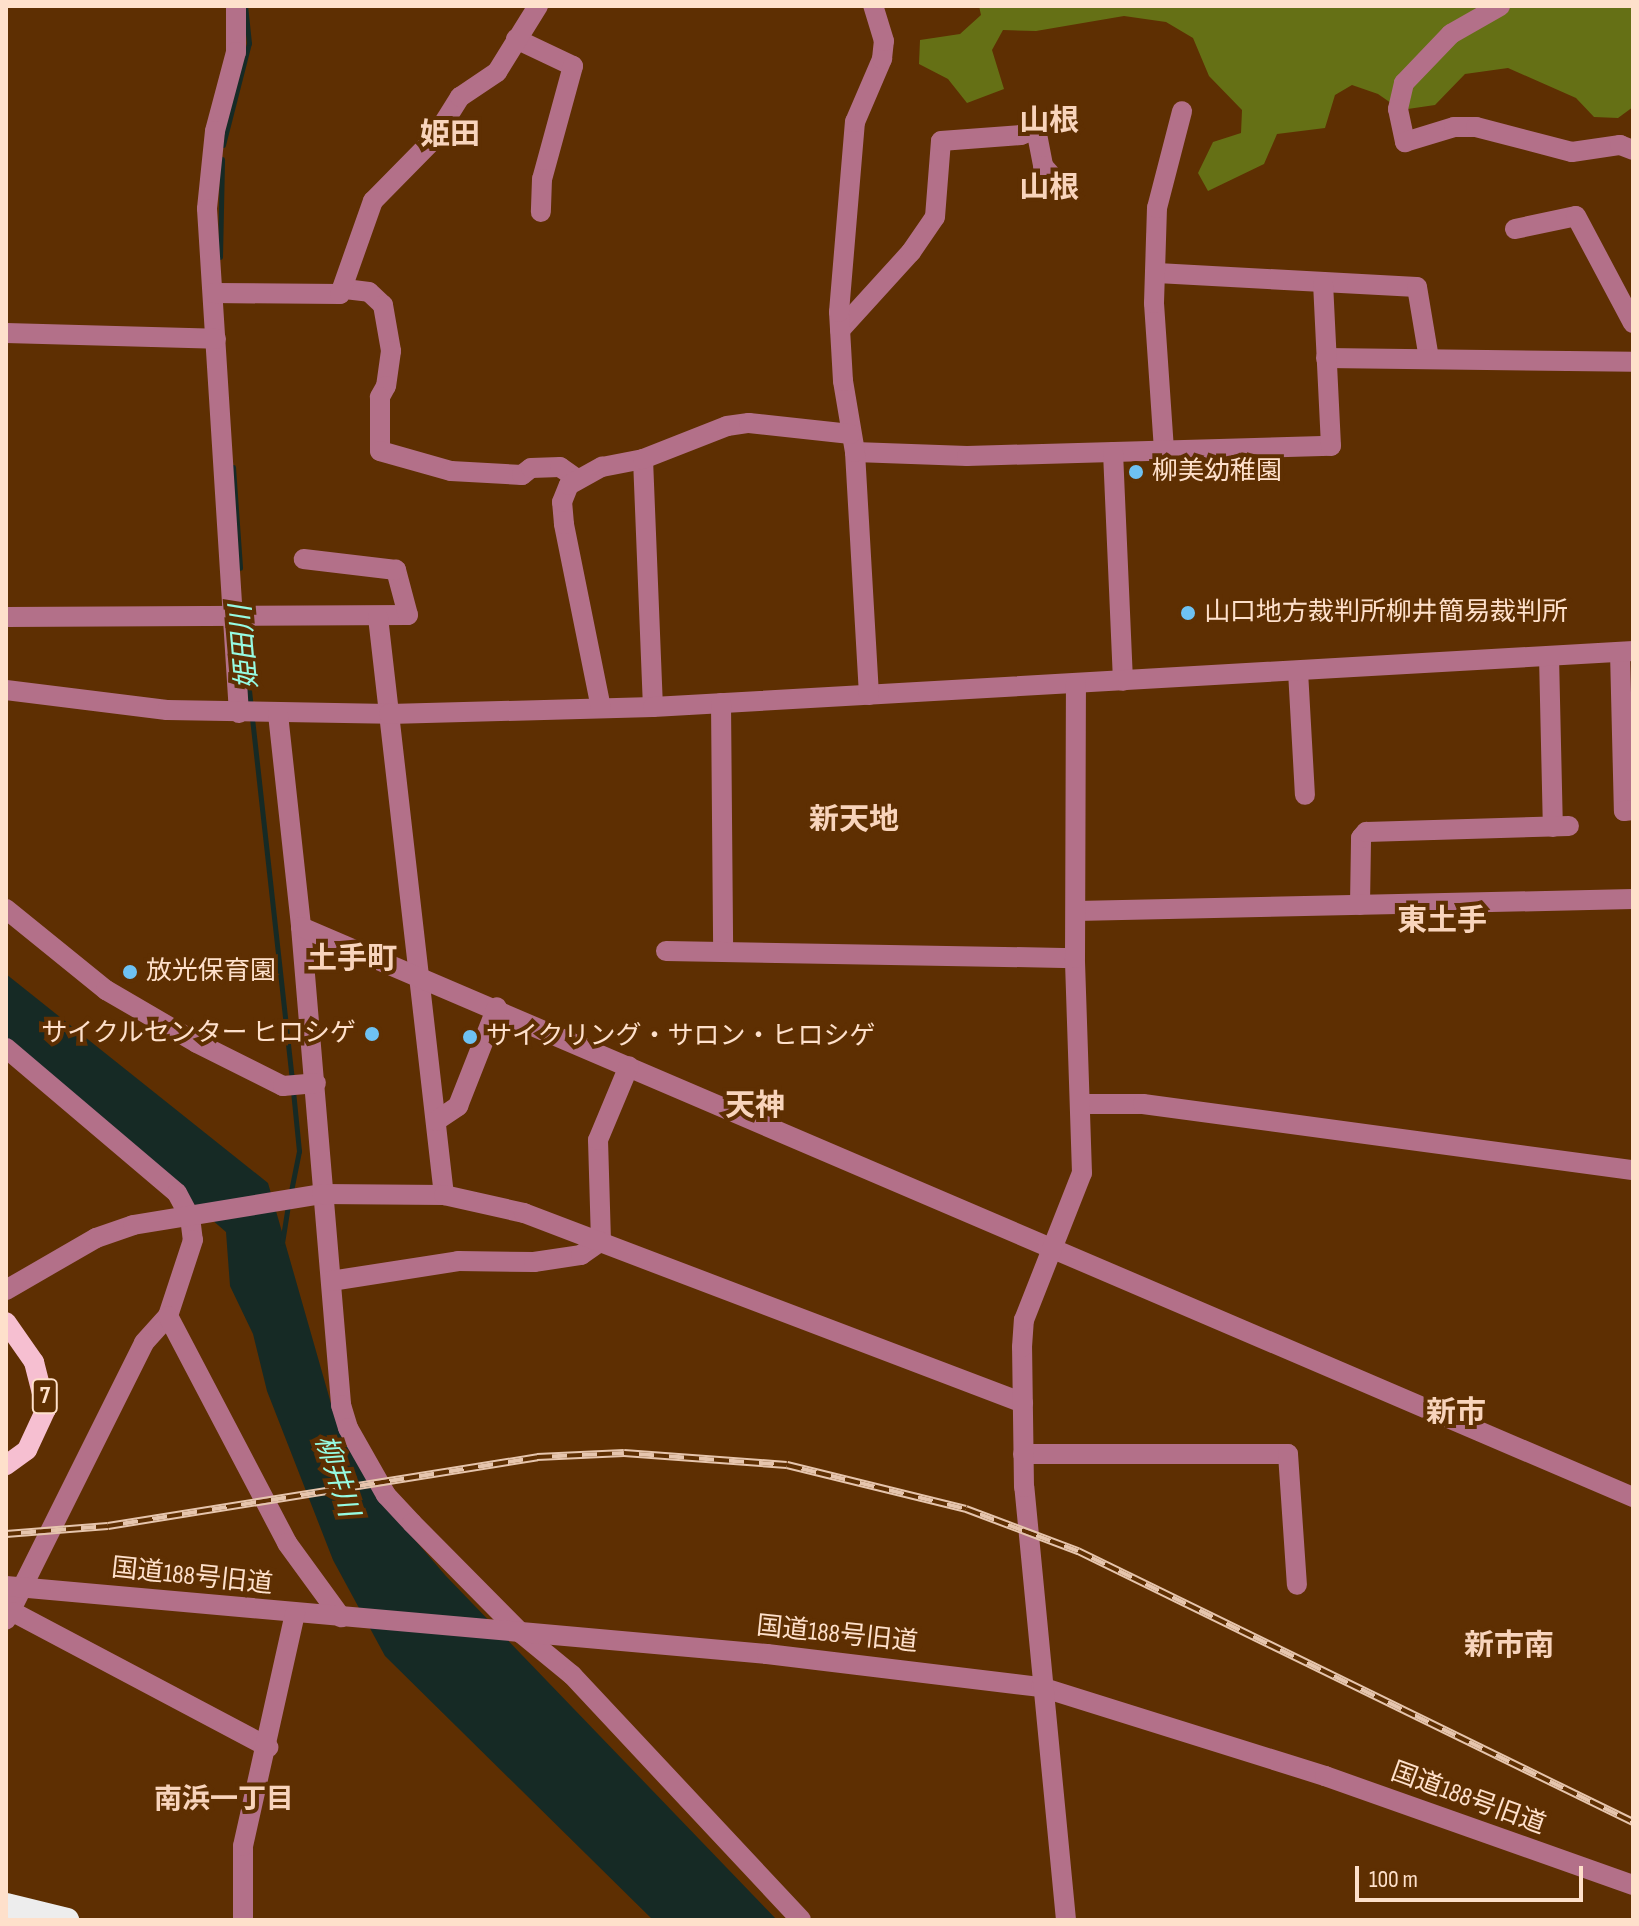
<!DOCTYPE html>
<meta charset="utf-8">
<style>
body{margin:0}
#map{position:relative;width:1639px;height:1926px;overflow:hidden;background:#5e2f02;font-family:"Sofia Sans Condensed","Noto Sans JP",sans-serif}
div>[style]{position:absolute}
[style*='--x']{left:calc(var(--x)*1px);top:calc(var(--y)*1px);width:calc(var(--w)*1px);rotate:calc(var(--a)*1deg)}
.forest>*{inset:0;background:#657015}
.water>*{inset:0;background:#162a25}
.stream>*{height:5px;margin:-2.5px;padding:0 2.5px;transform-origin:2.5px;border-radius:2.5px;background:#162a25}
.minor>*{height:20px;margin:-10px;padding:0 10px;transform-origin:10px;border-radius:10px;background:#b37089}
.major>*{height:20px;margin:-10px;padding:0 10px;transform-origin:10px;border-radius:10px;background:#f6bfd1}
.highway>*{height:24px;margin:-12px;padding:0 12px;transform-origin:12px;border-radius:12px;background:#ededed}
.rail>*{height:8px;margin-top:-4px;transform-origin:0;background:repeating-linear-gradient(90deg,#5e2f02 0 15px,#e6c5ad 0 30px);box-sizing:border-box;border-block:2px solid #e6c5ad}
.dots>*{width:22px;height:22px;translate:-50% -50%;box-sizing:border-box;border:4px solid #5e2f02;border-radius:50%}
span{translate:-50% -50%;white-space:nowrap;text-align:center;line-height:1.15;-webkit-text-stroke:8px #5e2f02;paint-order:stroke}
.shield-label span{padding:2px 6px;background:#5e2f02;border:2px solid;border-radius:6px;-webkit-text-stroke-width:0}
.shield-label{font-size:24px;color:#fee0cb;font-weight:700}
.poi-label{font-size:26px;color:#fee0cb}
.left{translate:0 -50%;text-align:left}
.right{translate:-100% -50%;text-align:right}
.street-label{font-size:26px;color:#fee0cb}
.water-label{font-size:28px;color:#96fbe2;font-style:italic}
.neighbourhood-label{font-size:28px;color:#f8d4bc;font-weight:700}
.quarter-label{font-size:30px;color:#f8d4bc;font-weight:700}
.frame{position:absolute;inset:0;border:8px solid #fee0cb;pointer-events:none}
.scale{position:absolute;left:1355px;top:1866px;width:228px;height:36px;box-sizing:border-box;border:4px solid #fee0cb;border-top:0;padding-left:10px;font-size:24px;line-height:28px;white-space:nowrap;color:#fee0cb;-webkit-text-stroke:6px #5e2f02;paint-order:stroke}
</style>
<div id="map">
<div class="forest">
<div style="clip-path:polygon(979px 6px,1633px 6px,1633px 107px,1618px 118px,1594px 117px,1576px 98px,1508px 68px,1465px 74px,1435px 105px,1401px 110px,1378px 94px,1352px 85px,1335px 95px,1325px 128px,1277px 134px,1264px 164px,1208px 191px,1198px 173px,1213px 142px,1241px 133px,1242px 110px,1209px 76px,1193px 38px,1166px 22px,1124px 16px,1036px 31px,1003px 30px,992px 50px,1004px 89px,967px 103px,948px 79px,919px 64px,920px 40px,960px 34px,981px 15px)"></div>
</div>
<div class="water">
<div style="clip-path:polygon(6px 974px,268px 1183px,334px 1414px,378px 1497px,446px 1576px,777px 1920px,653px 1920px,385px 1656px,333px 1560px,267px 1391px,253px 1334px,230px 1286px,226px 1232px,6px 1041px)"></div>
</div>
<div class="stream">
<div style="--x:223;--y:145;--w:105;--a:-75.7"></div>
<div style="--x:249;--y:43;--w:36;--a:-96"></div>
<div style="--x:220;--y:257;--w:98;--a:-88.8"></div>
<div style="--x:233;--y:467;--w:101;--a:86"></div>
<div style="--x:245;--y:654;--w:54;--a:83.7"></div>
<div style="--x:252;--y:718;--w:365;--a:83.7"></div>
<div style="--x:290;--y:1196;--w:46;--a:-78.7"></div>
<div style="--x:299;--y:1151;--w:60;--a:-95.7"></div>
<div style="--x:282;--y:1243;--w:38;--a:-81"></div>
</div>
<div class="minor">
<div style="--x:236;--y:6;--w:46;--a:90"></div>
<div style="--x:236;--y:52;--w:82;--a:104.9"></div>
<div style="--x:215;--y:131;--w:78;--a:95.9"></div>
<div style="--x:207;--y:209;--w:505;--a:86.37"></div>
<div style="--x:1500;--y:6;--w:56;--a:150.3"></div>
<div style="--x:1451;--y:34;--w:68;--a:133.8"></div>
<div style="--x:1404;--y:83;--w:27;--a:103"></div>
<div style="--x:1398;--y:109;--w:34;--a:78"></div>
<div style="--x:1405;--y:142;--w:51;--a:-17"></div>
<div style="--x:1454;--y:127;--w:22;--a:0"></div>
<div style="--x:1476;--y:127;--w:99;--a:14.6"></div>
<div style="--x:1572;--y:152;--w:49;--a:-8.3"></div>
<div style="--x:1620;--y:145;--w:14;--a:21"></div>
<div style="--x:516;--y:39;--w:63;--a:25.3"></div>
<div style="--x:573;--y:66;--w:117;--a:105.3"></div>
<div style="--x:542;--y:179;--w:33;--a:92"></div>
<div style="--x:1515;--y:229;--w:62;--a:-12"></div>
<div style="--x:1576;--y:216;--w:121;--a:62"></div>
<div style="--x:1157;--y:273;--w:260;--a:3.1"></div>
<div style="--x:1417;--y:287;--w:73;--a:80.5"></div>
<div style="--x:345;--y:289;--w:24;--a:7"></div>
<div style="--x:369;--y:292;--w:19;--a:43"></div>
<div style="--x:383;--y:305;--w:47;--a:80.1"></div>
<div style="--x:391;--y:351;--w:35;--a:98"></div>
<div style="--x:386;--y:386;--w:13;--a:119"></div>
<div style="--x:380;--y:397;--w:54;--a:90"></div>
<div style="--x:380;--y:451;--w:74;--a:15.7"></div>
<div style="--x:451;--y:471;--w:71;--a:3.2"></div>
<div style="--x:522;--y:475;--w:11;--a:-38"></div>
<div style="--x:531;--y:468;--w:29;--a:-2"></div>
<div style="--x:560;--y:467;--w:19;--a:35"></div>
<div style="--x:213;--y:293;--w:127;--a:0.5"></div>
<div style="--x:340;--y:294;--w:99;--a:-70.5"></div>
<div style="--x:373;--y:201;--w:86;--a:-45.5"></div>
<div style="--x:433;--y:140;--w:51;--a:-57.9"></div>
<div style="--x:460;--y:97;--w:45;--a:-34"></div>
<div style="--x:497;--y:72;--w:78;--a:-58.2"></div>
<div style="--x:840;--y:330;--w:105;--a:-47.7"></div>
<div style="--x:911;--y:252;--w:42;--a:-55.6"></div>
<div style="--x:935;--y:217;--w:76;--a:-85.5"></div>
<div style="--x:941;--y:141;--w:80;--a:-4.3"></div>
<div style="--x:1021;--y:135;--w:16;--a:-22"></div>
<div style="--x:1036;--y:129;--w:38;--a:79"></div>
<div style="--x:1043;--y:166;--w:15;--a:48"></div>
<div style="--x:6;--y:333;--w:210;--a:1.6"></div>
<div style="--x:1326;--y:358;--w:307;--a:0.7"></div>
<div style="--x:1164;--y:450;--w:147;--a:-93.9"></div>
<div style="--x:1154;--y:303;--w:95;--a:-88.2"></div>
<div style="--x:1157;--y:208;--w:100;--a:-75.5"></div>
<div style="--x:855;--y:452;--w:112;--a:2"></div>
<div style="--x:967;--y:456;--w:364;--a:-1.6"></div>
<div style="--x:1331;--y:446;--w:162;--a:-92.8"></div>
<div style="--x:1113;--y:452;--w:229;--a:87.5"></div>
<div style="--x:643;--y:459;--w:248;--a:87.7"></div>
<div style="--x:6;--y:617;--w:402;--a:-0.3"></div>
<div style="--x:408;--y:615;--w:47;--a:-104.9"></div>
<div style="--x:396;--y:570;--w:93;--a:-173.2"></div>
<div style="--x:378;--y:617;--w:582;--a:83.49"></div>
<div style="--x:1620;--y:652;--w:159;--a:88.6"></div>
<div style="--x:1624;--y:811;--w:9;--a:-6"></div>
<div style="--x:1549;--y:656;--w:171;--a:88.7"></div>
<div style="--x:1298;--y:671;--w:124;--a:86.8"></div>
<div style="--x:6;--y:690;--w:162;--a:7.1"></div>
<div style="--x:167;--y:710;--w:222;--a:1"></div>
<div style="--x:389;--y:714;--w:264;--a:-1.5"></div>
<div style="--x:653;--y:707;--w:982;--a:-3.27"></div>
<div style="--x:869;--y:695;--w:243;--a:-93.3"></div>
<div style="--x:855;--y:452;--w:72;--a:-99.6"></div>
<div style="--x:843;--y:381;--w:69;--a:-93.3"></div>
<div style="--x:839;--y:312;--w:191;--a:-85.2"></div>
<div style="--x:855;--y:122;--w:69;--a:-66.8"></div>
<div style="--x:882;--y:59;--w:18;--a:-84"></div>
<div style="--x:884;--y:41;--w:37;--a:-107"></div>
<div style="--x:721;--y:703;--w:249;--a:89.5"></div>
<div style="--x:601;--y:708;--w:188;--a:-101.4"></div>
<div style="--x:564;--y:524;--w:22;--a:-95"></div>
<div style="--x:562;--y:502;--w:18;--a:-68"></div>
<div style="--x:569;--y:485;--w:38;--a:-29"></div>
<div style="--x:602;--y:467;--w:42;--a:-11"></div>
<div style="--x:643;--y:459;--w:90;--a:-21.4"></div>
<div style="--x:727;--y:426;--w:22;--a:-8"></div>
<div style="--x:749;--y:423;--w:102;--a:6.2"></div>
<div style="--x:278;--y:714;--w:214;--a:83.8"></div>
<div style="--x:301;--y:927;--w:480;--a:85.2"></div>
<div style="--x:341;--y:1405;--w:24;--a:73"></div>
<div style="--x:348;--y:1428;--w:77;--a:60.4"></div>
<div style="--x:386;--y:1495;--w:38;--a:47"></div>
<div style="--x:412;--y:1523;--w:156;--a:45.3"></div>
<div style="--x:522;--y:1634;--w:65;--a:39.4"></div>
<div style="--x:572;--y:1675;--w:335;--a:46.9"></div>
<div style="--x:1360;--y:905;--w:67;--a:-89.1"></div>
<div style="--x:1361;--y:838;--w:8;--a:-50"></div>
<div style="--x:1366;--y:832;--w:203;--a:-1.7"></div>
<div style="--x:6;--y:909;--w:129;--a:39"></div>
<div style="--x:106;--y:990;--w:105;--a:30.2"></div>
<div style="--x:197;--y:1043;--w:96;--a:26.6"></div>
<div style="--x:283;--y:1086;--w:33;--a:-5"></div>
<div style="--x:1076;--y:911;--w:557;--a:-1.23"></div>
<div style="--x:301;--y:927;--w:1449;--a:23.17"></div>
<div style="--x:666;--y:951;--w:409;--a:1"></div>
<div style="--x:6;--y:1048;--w:224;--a:40.3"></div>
<div style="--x:177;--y:1193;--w:27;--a:62"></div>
<div style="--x:190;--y:1217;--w:23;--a:83"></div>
<div style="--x:193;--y:1240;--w:80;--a:108.2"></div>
<div style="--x:168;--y:1316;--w:36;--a:132"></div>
<div style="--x:144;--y:1343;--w:309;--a:116.5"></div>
<div style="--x:1081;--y:1104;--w:62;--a:0"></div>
<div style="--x:1143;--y:1104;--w:494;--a:7.7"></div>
<div style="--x:436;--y:1121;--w:27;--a:-34"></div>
<div style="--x:458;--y:1106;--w:106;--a:-68.5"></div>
<div style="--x:601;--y:1241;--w:101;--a:-91.7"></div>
<div style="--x:598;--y:1140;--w:80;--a:-67.3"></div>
<div style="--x:331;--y:1281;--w:129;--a:-8.9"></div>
<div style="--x:458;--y:1261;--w:76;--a:0.8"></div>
<div style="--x:534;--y:1262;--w:48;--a:-8.5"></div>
<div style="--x:581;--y:1255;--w:24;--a:-35"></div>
<div style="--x:6;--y:1290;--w:104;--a:-30"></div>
<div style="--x:96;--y:1238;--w:39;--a:-19"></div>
<div style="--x:133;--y:1225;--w:192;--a:-9.3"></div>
<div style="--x:322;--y:1194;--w:122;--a:0.5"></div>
<div style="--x:444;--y:1195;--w:82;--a:12.7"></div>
<div style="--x:524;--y:1213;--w:534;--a:20.84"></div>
<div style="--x:168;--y:1316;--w:256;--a:62.3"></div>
<div style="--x:287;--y:1543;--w:92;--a:53.9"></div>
<div style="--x:1023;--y:1454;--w:265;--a:0"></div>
<div style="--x:1288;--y:1454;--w:131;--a:86.1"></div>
<div style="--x:6;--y:1586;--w:764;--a:5.11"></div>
<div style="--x:767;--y:1654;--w:276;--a:6.9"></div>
<div style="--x:1041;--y:1687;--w:298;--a:17.4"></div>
<div style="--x:1325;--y:1776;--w:327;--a:19.5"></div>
<div style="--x:13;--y:1612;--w:289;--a:27.9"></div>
<div style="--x:243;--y:1920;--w:74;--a:-90"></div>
<div style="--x:243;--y:1846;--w:239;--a:-77.4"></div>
<div style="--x:1066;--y:1920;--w:435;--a:-95.5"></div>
<div style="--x:1024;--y:1487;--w:140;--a:-90.8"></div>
<div style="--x:1022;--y:1347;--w:27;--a:-86"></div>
<div style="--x:1024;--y:1320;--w:158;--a:-68.5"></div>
<div style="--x:1082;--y:1173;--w:215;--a:-91.9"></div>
<div style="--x:1075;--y:958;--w:275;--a:-89.8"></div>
</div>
<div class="major">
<div style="--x:6;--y:1322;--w:49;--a:55"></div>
<div style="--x:34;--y:1362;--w:49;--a:75.7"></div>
<div style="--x:46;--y:1409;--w:45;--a:114.9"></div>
<div style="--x:27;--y:1450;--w:26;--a:144"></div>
</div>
<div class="highway">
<div style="--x:6;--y:1905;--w:63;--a:13.8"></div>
</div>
<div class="rail">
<div style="--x:6;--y:1534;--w:102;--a:-4.5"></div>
<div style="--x:108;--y:1526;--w:435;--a:-9.1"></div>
<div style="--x:537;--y:1457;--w:87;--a:-2.6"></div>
<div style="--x:624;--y:1453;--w:163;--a:4.2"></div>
<div style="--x:787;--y:1465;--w:184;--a:13.8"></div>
<div style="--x:966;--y:1509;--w:120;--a:20.6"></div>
<div style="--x:1078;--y:1551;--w:618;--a:26.03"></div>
</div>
<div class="dots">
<div style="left:1136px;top:472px;background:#6ec2f3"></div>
<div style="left:1188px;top:613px;background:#6ec2f3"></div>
<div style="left:130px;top:972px;background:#6ec2f3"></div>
<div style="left:372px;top:1034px;background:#6ec2f3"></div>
<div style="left:470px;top:1037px;background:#6ec2f3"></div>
</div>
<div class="shield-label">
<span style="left:45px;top:1396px">7</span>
</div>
<div class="poi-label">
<span class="left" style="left:1152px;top:472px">柳美幼稚園</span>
<span class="left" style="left:1204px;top:613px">山口地方裁判所柳井簡易裁判所</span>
<span class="left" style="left:146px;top:972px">放光保育園</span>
<span class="right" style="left:356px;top:1034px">サイクルセンター ヒロシゲ</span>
<span class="left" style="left:486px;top:1037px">サイクリング・サロン・ヒロシゲ</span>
</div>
<div class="street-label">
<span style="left:192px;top:1577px;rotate:6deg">国道188号旧道</span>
<span style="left:837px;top:1635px;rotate:6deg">国道188号旧道</span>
<span style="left:1468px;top:1799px;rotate:20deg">国道188号旧道</span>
</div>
<div class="water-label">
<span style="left:245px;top:647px;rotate:-95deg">姫田川</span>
<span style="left:336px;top:1476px;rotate:72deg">柳井川</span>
</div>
<div class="neighbourhood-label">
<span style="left:224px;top:1800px">南浜一丁目</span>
</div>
<div class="quarter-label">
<span style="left:1049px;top:121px">山根</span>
<span style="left:450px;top:135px">姫田</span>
<span style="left:1049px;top:188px">山根</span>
<span style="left:854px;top:820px">新天地</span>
<span style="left:1442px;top:921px">東土手</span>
<span style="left:352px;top:959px">土手町</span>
<span style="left:755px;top:1106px">天神</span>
<span style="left:1456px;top:1413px">新市</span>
<span style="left:1509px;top:1646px">新市南</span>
</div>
<div class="frame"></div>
<div class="scale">100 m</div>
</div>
